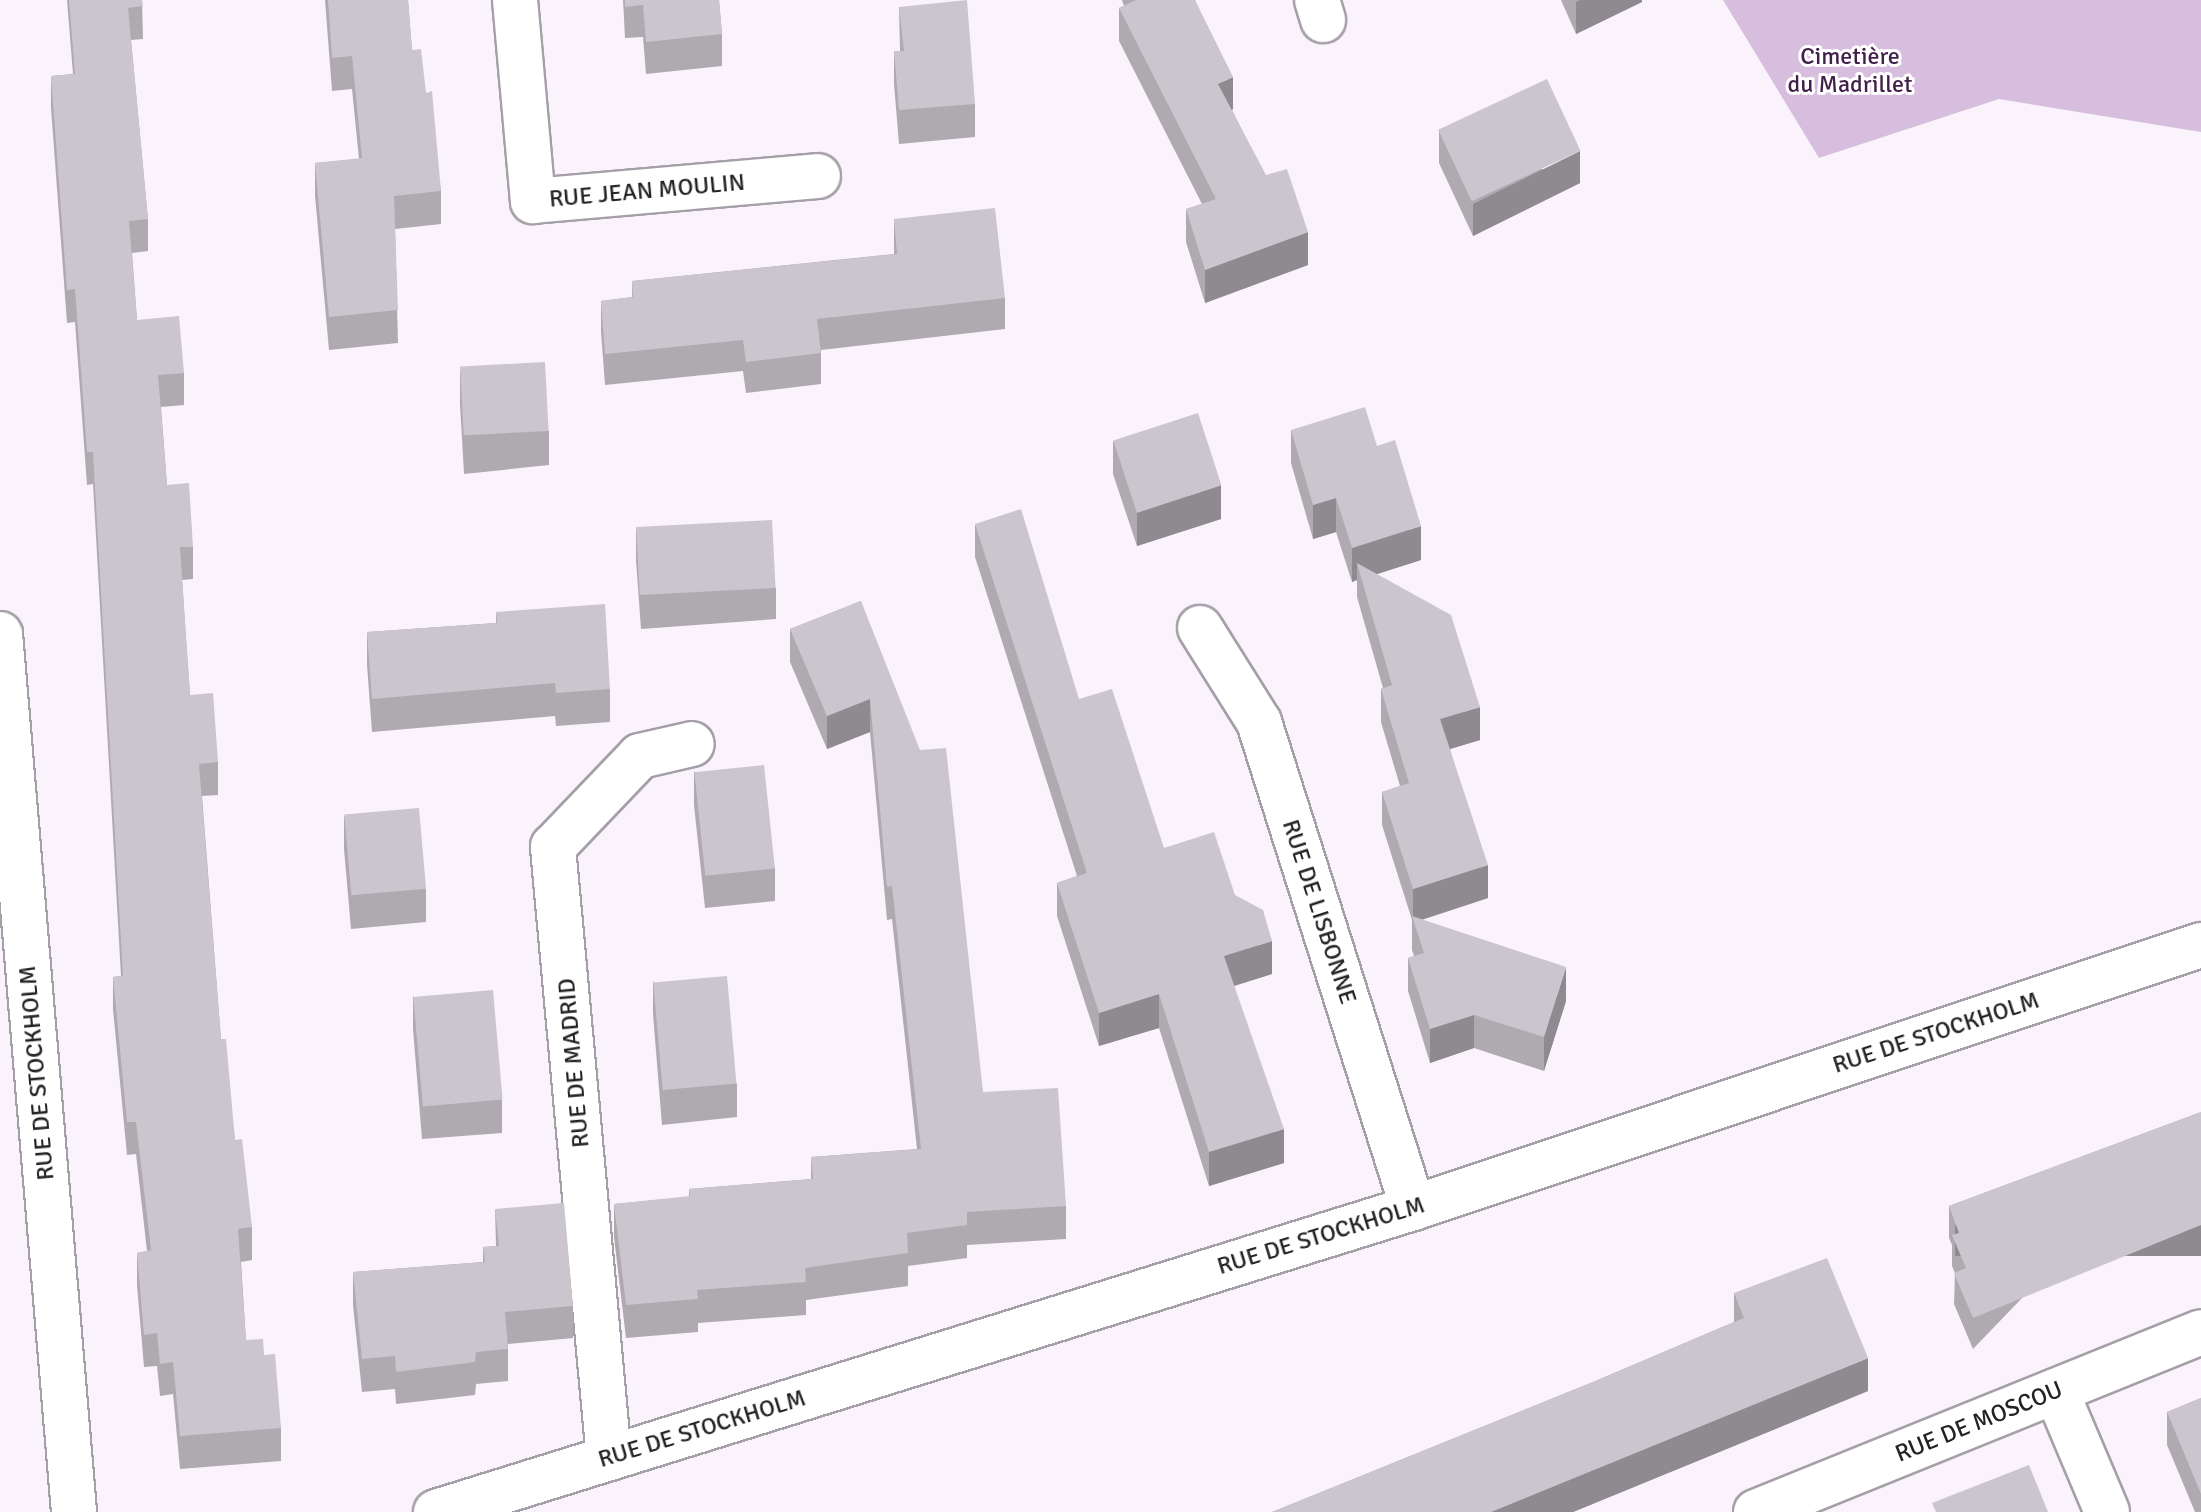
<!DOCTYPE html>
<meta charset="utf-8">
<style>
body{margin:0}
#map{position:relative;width:2201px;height:1512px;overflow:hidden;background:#faf3fc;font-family:Signika,sans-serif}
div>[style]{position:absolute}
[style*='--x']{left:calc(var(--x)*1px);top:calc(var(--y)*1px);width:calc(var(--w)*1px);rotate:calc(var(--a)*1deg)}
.green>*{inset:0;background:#d7bede}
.roads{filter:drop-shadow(2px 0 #a59fa7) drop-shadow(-2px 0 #a59fa7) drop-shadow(0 2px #a59fa7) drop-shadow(0 -2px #a59fa7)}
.minor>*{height:44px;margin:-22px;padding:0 22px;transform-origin:22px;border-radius:22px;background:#fff}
.wall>*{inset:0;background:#afa9b0}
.shaded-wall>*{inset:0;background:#8e8a90;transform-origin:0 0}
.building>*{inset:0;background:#cbc5cd;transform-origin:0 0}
span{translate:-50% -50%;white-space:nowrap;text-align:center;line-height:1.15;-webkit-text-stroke:6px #fff;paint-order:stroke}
.park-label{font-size:24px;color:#401f4a}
.street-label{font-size:24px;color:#252226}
</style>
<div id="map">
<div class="green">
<div style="clip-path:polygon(1723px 0,2201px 0,2201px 132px,1999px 99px,1819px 158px)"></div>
</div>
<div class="roads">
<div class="minor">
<div style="--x:515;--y:0;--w:202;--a:84.9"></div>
<div style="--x:533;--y:201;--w:286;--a:-5"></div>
<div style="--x:1317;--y:0;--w:21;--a:73"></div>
<div style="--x:1200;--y:628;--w:111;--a:57.9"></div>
<div style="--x:1259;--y:722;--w:510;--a:72.42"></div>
<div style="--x:0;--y:634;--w:881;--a:85.18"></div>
<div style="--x:2056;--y:1391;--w:131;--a:67.1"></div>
<div style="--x:609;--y:1458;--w:614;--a:-95.24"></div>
<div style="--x:553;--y:847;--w:126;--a:-46.3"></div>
<div style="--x:640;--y:756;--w:53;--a:-13"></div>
<div style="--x:436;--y:1512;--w:1023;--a:-17.28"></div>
<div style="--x:1413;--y:1208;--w:831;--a:-18.46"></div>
<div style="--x:1756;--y:1512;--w:480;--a:-22"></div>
</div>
</div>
<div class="wall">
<div style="clip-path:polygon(67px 0,142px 0,143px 39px,131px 40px,148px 219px,148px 251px,132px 253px,137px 320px,184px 373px,184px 405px,161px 407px,167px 485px,193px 547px,193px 579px,182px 580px,190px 695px,218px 762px,218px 795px,202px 796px,221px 1039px,235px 1140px,252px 1227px,252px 1260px,241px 1262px,246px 1340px,264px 1355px,281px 1428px,281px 1461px,180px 1469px,173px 1394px,160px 1396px,157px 1366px,144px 1367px,137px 1285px,137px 1253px,147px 1251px,136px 1154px,127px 1155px,113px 1009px,113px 977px,121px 976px,93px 484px,87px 485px,75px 322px,67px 323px,51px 108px,51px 76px,73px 74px)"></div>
<div style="clip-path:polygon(325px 0,408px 0,412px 50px,426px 93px,441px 191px,441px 224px,395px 229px,398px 343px,329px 350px,315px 196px,315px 163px,359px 159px,352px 89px,332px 91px)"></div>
<div style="clip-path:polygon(623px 0,719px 0,722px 34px,722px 66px,646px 74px,643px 37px,625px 38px)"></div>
<div style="clip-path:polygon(1122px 0,1195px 0,1233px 109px,1232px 110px,1308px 265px,1205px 303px,1186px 242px,1186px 209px,1202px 204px,1119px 41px,1119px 8px,1124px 6px)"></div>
<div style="clip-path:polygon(1561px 0,1642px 0,1642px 2px,1576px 34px)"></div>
<div style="clip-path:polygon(899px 7px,975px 104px,975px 137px,899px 144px,894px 84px,894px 51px,900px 51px)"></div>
<div style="clip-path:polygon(1439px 131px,1580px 183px,1473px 236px,1439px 163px)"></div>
<div style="clip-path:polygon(894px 219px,1005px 298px,1005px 329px,821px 350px,821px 384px,746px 393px,743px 371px,605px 385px,601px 332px,601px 301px,632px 297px,632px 281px,894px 254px)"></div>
<div style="clip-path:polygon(460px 370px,549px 431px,549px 465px,464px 474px,460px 404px)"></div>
<div style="clip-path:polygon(1291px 430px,1377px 446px,1421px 560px,1376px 574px,1480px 740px,1450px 749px,1488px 898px,1422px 920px,1566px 1001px,1544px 1071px,1474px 1048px,1430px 1063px,1408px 991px,1408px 958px,1414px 956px,1412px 950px,1412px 920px,1382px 825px,1382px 792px,1400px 786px,1381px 722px,1381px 689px,1383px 688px,1357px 597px,1357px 580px,1352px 582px,1336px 532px,1313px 539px,1291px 463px)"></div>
<div style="clip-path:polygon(1113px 441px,1221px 519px,1137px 546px,1113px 474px)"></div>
<div style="clip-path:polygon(975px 524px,1079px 699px,1164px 848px,1235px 895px,1272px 974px,1234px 986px,1284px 1163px,1209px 1186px,1159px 1028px,1099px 1046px,1057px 916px,1057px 883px,1077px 876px,975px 557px)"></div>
<div style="clip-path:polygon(636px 529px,776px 588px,776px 619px,641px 629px,636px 560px)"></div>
<div style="clip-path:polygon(861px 601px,983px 1092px,1066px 1206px,1066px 1239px,967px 1245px,967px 1258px,908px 1266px,908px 1286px,806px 1300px,806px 1315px,698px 1323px,698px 1332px,626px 1338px,614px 1237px,614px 1204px,689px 1197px,689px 1189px,811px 1179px,811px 1157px,917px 1149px,892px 919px,887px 920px,870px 732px,827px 749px,790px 662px,790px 629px)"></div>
<div style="clip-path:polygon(496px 612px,610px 689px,610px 722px,556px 726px,555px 716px,372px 732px,367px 665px,367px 632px,496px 623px)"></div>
<div style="clip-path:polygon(694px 771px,775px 868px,775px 901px,705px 908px,694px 805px)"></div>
<div style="clip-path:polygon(344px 816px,426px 889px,426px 922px,351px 929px,344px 849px)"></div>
<div style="clip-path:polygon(653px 981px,737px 1084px,737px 1117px,662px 1125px,653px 1014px)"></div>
<div style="clip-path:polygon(413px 996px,502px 1100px,502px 1133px,422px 1139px,413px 1029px)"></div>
<div style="clip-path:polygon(2201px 1112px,1973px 1349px,1954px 1304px,1955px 1273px,1952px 1266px,1952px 1245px,1949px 1238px,1949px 1206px)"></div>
<div style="clip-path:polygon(495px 1209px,573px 1306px,573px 1338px,508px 1344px,508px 1381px,476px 1384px,475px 1395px,396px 1404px,395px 1389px,362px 1392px,353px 1305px,353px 1272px,483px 1262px,483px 1247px,496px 1246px)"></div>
<div style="clip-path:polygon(1734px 1293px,1868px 1391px,1573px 1512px,1272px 1512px,1593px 1382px,1734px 1322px)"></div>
<div style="clip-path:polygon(2201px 1398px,2201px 1512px,2195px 1512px,2167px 1445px,2167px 1412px)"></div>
</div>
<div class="shaded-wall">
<div style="clip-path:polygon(1580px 0,1642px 0,1642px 2px,1576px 34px,1576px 2px)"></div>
<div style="clip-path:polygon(1233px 77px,1233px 109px,1218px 117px,1218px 84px)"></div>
<div style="clip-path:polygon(1580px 151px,1580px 183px,1473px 236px,1473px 204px)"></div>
<div style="clip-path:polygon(1308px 232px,1308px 265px,1205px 303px,1205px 270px)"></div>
<div style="clip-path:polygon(1221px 485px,1221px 519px,1137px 546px,1137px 513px)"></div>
<div style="clip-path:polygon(1336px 498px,1336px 532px,1313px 539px,1313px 505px)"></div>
<div style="clip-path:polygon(1421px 526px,1421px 560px,1362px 579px,1357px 563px,1357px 580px,1352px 582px,1352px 548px)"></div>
<div style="clip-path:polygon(870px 699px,870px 732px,827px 749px,827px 716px)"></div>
<div style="clip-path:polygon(1480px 707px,1480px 740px,1440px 752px,1440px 719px)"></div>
<div style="clip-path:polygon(1488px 865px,1488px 898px,1414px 922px,1413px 918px,1413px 889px)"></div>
<div style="clip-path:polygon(1272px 941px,1272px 974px,1224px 989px,1224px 956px)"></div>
<div style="clip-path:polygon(1566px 967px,1566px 1001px,1544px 1071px,1544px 1037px)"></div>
<div style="clip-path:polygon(1159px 994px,1159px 1028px,1099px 1046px,1099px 1013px)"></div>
<div style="clip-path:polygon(1474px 1015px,1474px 1048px,1430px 1063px,1430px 1029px)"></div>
<div style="clip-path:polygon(1284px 1129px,1284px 1163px,1209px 1186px,1209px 1152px)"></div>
<div style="left:2201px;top:1225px;width:31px;height:246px;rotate:90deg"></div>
<div style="clip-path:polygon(1868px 1358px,1868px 1391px,1573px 1512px,1491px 1512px)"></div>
</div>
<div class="building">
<div style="clip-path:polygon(69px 0,142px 0,143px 6px,128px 8px,148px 219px,129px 221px,137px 320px,179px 316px,184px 373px,158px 375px,167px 485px,189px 483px,193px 547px,180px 547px,190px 695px,213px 693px,218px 762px,199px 764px,221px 1039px,226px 1039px,235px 1140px,242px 1139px,252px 1227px,238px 1229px,246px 1340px,263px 1339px,264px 1355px,275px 1354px,281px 1428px,180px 1436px,173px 1362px,160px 1364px,157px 1333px,144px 1335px,137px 1253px,151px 1250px,136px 1122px,127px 1122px,113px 977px,123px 976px,93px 452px,87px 452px,75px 289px,67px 290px,51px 76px,75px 74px)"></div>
<div style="clip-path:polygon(328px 0,408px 0,412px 50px,421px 49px,426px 93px,432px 91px,441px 191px,394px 196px,398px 310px,329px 317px,315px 163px,362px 158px,352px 56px,332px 58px)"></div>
<div style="clip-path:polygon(625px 0,719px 0,722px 34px,646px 42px,643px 5px,625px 7px)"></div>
<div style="clip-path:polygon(967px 0,975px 104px,899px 110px,894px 51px,904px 51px,899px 7px)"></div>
<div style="clip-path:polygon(1136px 0,1195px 0,1233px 77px,1218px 84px,1266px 175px,1287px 169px,1308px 232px,1205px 270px,1186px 209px,1216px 199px,1119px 8px)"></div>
<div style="left:1547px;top:79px;width:79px;height:120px;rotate:65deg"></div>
<div style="clip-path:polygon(995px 208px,1005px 298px,817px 319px,821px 353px,746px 362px,743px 340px,605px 354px,601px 301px,633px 297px,632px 281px,897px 254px,894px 219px)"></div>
<div style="left:545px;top:362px;width:69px;height:85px;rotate:87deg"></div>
<div style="clip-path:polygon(1365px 407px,1377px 446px,1395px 440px,1421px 526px,1352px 548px,1336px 498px,1313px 505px,1291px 430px)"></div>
<div style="left:1198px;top:413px;width:76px;height:89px;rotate:72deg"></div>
<div style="clip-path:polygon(1021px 509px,1079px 699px,1112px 689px,1164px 848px,1214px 832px,1235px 895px,1263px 910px,1272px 941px,1224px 956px,1284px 1129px,1209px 1152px,1159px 994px,1099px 1013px,1057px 883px,1087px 873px,975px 524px)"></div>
<div style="left:772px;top:520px;width:68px;height:136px;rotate:87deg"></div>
<div style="clip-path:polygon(1357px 563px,1451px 615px,1480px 707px,1440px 719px,1488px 865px,1413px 889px,1382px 792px,1409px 783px,1381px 689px,1392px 685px)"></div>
<div style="clip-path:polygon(861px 601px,920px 750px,946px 748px,983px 1092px,1058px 1088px,1066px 1206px,967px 1212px,967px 1225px,907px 1233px,908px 1253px,805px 1268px,806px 1282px,697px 1290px,698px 1299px,626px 1305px,614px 1204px,690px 1196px,689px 1189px,813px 1179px,811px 1157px,921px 1149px,892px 886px,887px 887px,870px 699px,827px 716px,790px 629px)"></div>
<div style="clip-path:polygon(605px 604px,610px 689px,556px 693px,555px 683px,372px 699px,367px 632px,497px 623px,496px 612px)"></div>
<div style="left:764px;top:765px;width:104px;height:70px;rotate:84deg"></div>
<div style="left:419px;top:808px;width:81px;height:75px;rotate:85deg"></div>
<div style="clip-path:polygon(1412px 916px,1566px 967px,1544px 1037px,1474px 1015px,1430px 1029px,1408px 958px,1424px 953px)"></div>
<div style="left:727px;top:976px;width:108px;height:74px;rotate:85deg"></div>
<div style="left:493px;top:990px;width:110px;height:80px;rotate:85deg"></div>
<div style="clip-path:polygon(2201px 1112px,2201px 1225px,1973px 1318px,1954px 1273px,1966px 1268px,1952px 1235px,1959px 1233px,1949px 1206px)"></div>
<div style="clip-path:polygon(564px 1203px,573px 1306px,505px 1312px,508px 1349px,476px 1352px,475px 1362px,396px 1372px,395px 1356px,362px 1359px,353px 1272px,485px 1262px,483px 1247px,499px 1246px,495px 1209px)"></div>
<div style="clip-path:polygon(1827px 1258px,1868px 1358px,1491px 1512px,1272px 1512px,1593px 1382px,1744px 1318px,1734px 1293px)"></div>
<div style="clip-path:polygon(2201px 1398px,2201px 1494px,2167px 1412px)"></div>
<div style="clip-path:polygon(2029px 1465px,2048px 1512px,1936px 1512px,1932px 1503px)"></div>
</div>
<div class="park-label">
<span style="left:1850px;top:71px">Cimetière<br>du Madrillet</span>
</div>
<div class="street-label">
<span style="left:647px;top:191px;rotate:-5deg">RUE JEAN MOULIN</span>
<span style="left:1319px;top:912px;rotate:72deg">RUE DE LISBONNE</span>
<span style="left:1936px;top:1033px;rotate:-18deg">RUE DE STOCKHOLM</span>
<span style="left:574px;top:1063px;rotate:-95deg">RUE DE MADRID</span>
<span style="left:37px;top:1073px;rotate:-95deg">RUE DE STOCKHOLM</span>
<span style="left:1321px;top:1236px;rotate:-17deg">RUE DE STOCKHOLM</span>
<span style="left:1979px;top:1422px;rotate:-22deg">RUE DE MOSCOU</span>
<span style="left:702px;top:1429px;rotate:-17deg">RUE DE STOCKHOLM</span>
</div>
</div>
